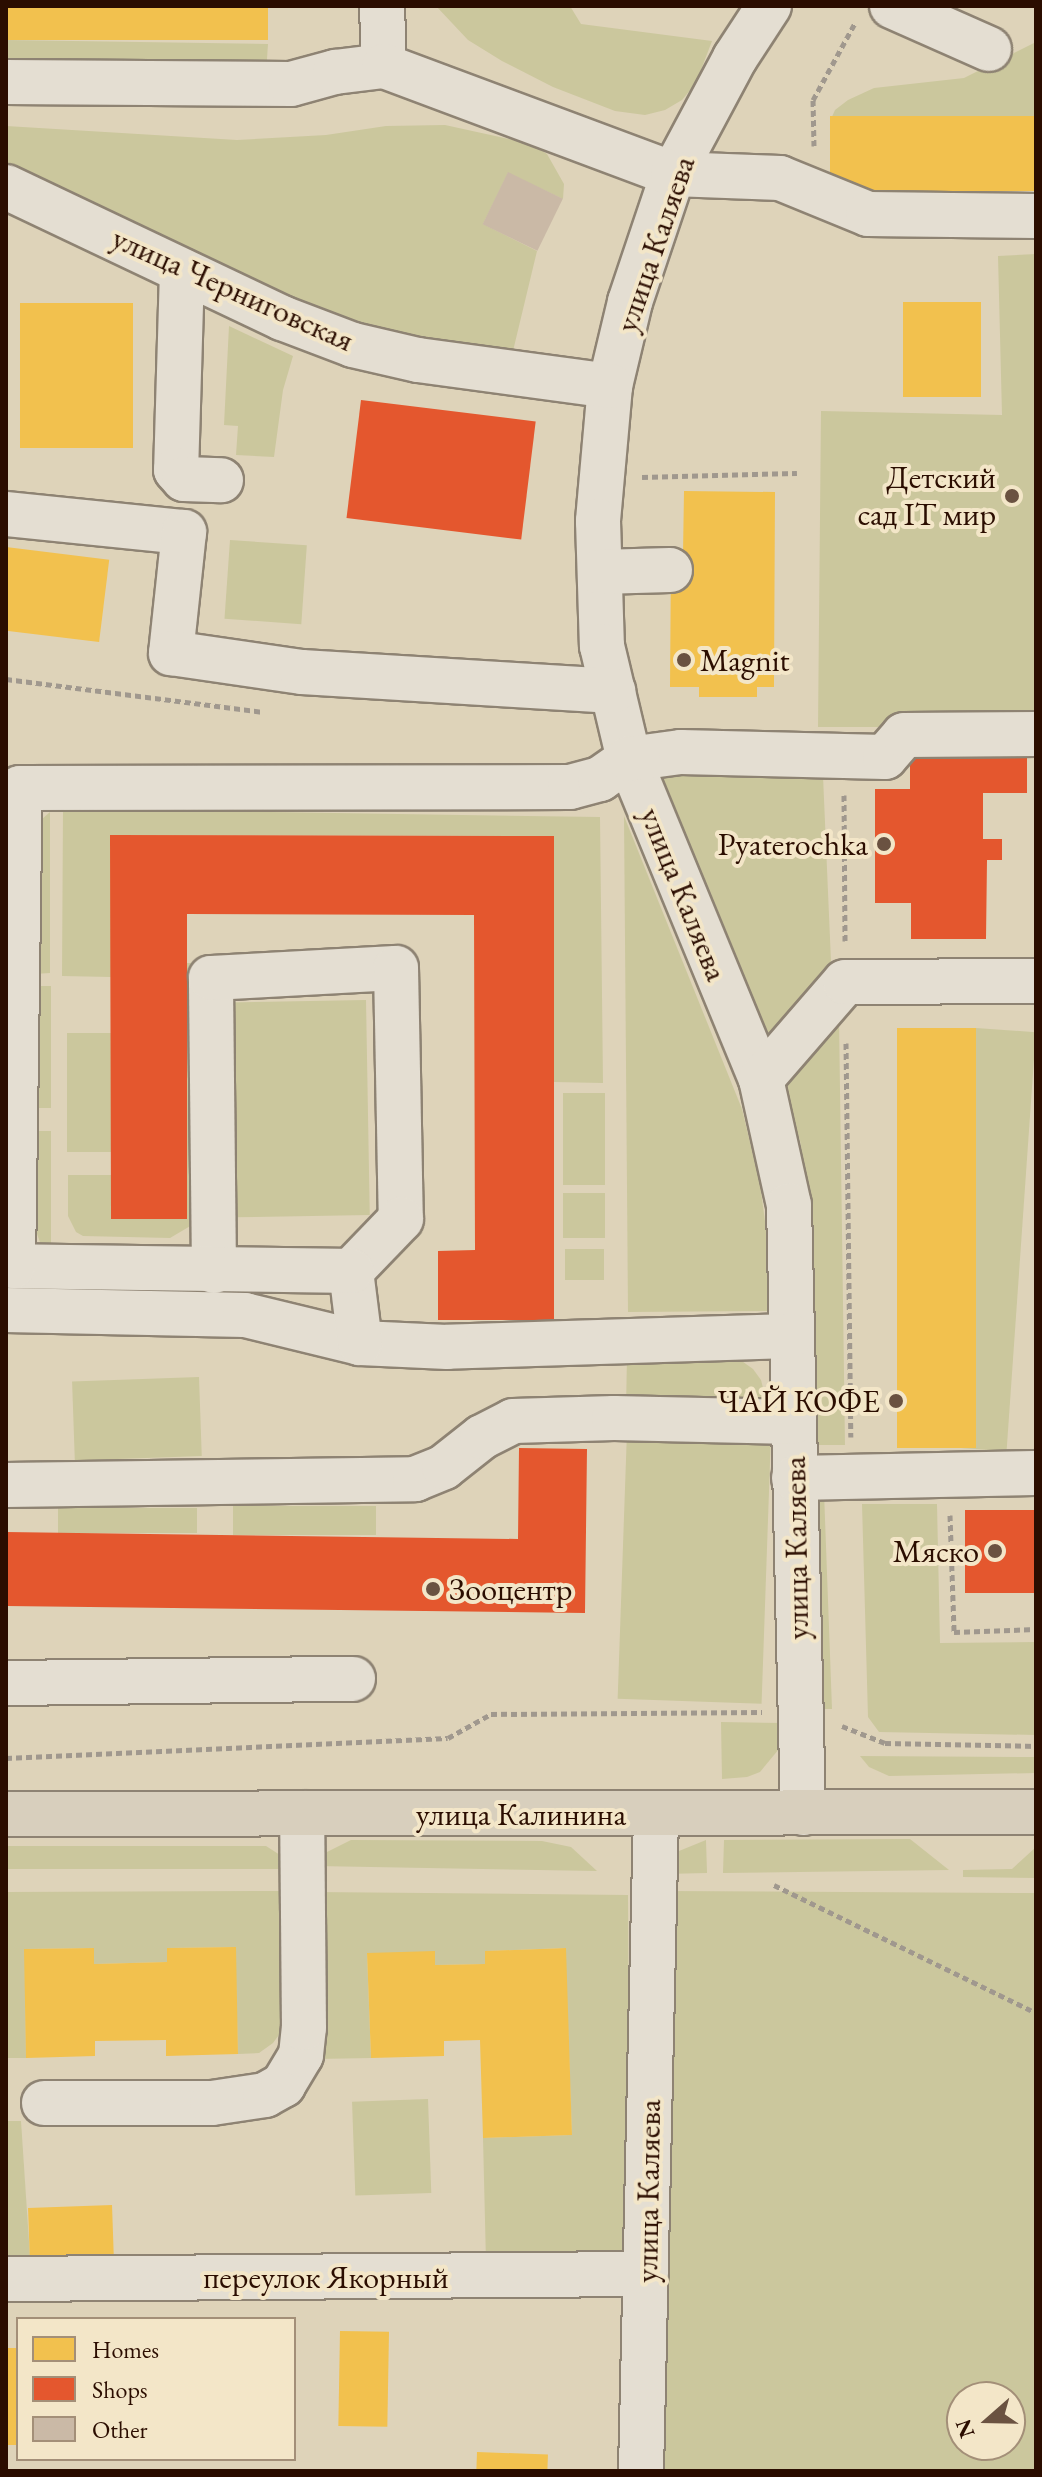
<!DOCTYPE html>
<meta charset="utf-8">
<style>
body{margin:0}
#map{position:relative;width:1042px;height:2477px;overflow:hidden;background:#ded3b9;font-family:"EB Garamond",serif}
div>[style]{position:absolute}
[style*='--x']{left:calc(var(--x)*1px);top:calc(var(--y)*1px);width:calc(var(--w)*1px);rotate:calc(var(--a)*1deg)}
.green>*{inset:0;background:#cbc79d;transform-origin:0 0}
.homes>*{inset:0;background:#f2c14e;transform-origin:0 0}
.shops>*{inset:0;background:#e4572e;transform-origin:0 0}
.building>*{inset:0;background:#cab9a6;transform-origin:0 0}
.path>*{height:5px;margin-top:-2.5px;transform-origin:0;background:repeating-linear-gradient(90deg,#a0988e 0 6px,transparent 0 10px)}
.roads{filter:drop-shadow(2px 0 #8e8373) drop-shadow(-2px 0 #8e8373) drop-shadow(0 2px #8e8373) drop-shadow(0 -2px #8e8373)}
.minor>*{height:44px;margin:-22px;padding:0 22px;transform-origin:22px;border-radius:22px;background:#e4ded2}
.major>*{height:44px;margin:-22px;padding:0 22px;transform-origin:22px;border-radius:22px;background:#d8cfbd}
.dots>*{width:22px;height:22px;translate:-50% -50%;box-sizing:border-box;border:4px solid #f3e6c8;border-radius:50%}
span{translate:-50% -50%;white-space:nowrap;text-align:center;line-height:1.15;-webkit-text-stroke:8px #f3e6c8;paint-order:stroke}
.street-label{font-size:32px;color:#2b0d00}
.poi-label{font-size:32px;color:#2b0d00}
.right{translate:-100% -50%;text-align:right}
.left{translate:0 -50%;text-align:left}
.frame{position:absolute;inset:0;border:8px solid #2b0d00;pointer-events:none}
.legend{position:absolute;left:16px;top:2317px;width:280px;height:144px;box-sizing:border-box;background:#f3e6c8;border:2px solid #a38f78;margin:0;padding:10px 14px;list-style:none;font-size:24px;color:#2b0d00}
.legend li{display:flex;align-items:center;gap:16px;height:40px}
.legend b{width:40px;border:2px solid #a38f78}
.north{position:absolute;left:946px;top:2381px;width:80px;height:80px;box-sizing:border-box;background:#f3e6c8;border:2px solid #a38f78;border-radius:50%;rotate:250deg;font-size:22px;font-weight:700;line-height:32px;text-align:center;color:#2b0d00}
.north::after{content:'';display:block;margin:auto;width:28px;height:36px;background:#6a5241;clip-path:polygon(50% 0,100% 100%,50% 72%,0 100%)}
</style>
<div id="map">
<div class="green">
<div style="clip-path:polygon(436px 6px,570px 6px,581px 24px,712px 41px,696px 83px,682px 100px,665px 110px,645px 115px,615px 111px,553px 87px,502px 61px,468px 40px)"></div>
<div style="clip-path:polygon(6px 40px,268px 44px,266px 73px,6px 62px)"></div>
<div style="clip-path:polygon(1036px 42px,1036px 117px,831px 119px,835px 110px,848px 100px,874px 88px,964px 78px)"></div>
<div style="clip-path:polygon(445px 125px,532px 144px,547px 154px,564px 184px,563px 199px,508px 173px,483px 224px,537px 251px,513px 351px,455px 347px,357px 327px,6px 174px,6px 126px,237px 140px,326px 135px,386px 126px)"></div>
<div style="clip-path:polygon(1036px 254px,1036px 727px,818px 727px,821px 411px,1002px 415px,998px 256px)"></div>
<div style="clip-path:polygon(229px 326px,293px 356px,283px 390px,274px 457px,236px 455px,238px 426px,224px 425px)"></div>
<div style="left:230px;top:540px;width:77px;height:79px;rotate:4deg"></div>
<div style="clip-path:polygon(645px 775px,823px 776px,832px 985px,767px 1046px)"></div>
<div style="clip-path:polygon(63px 809px,600px 817px,603px 1083px,554px 1082px,553px 836px,111px 835px,111px 977px,62px 976px)"></div>
<div style="clip-path:polygon(50px 812px,50px 973px,35px 974px,41px 820px)"></div>
<div style="clip-path:polygon(624px 816px,742px 1109px,760px 1184px,769px 1251px,768px 1311px,628px 1312px)"></div>
<div style="clip-path:polygon(187px 963px,199px 963px,192px 1225px,170px 1238px,83px 1236px,76px 1232px,68px 1216px,68px 1175px,111px 1175px,111px 1219px,187px 1219px)"></div>
<div style="left:36px;top:986px;width:15px;height:122px"></div>
<div style="left:366px;top:1000px;width:215px;height:137px;rotate:89deg"></div>
<div style="clip-path:polygon(839px 1019px,845px 1445px,813px 1445px,809px 1204px,800px 1140px,787px 1109px,787px 1089px,791px 1077px)"></div>
<div style="left:976px;top:1028px;width:60px;height:420px;rotate:4deg"></div>
<div style="left:67px;top:1033px;width:44px;height:119px"></div>
<div style="left:563px;top:1093px;width:42px;height:92px"></div>
<div style="clip-path:polygon(37px 1131px,51px 1131px,51px 1251px,41px 1245px,36px 1231px)"></div>
<div style="left:605px;top:1193px;width:45px;height:42px;rotate:90deg"></div>
<div style="left:565px;top:1249px;width:39px;height:31px"></div>
<div style="clip-path:polygon(732px 1354px,753px 1369px,761px 1380px,768px 1408px,626px 1408px,627px 1357px)"></div>
<div style="left:199px;top:1377px;width:79px;height:127px;rotate:88deg"></div>
<div style="left:627px;top:1431px;width:144px;height:268px;rotate:2deg"></div>
<div style="clip-path:polygon(824px 1492px,832px 1709px,814px 1709px,812px 1501px)"></div>
<div style="clip-path:polygon(862px 1504px,937px 1504px,940px 1643px,1036px 1642px,1036px 1735px,879px 1732px,868px 1717px)"></div>
<div style="left:233px;top:1506px;width:143px;height:29px"></div>
<div style="left:58px;top:1508px;width:139px;height:25px"></div>
<div style="clip-path:polygon(721px 1722px,784px 1723px,783px 1735px,779px 1749px,760px 1772px,747px 1777px,722px 1779px)"></div>
<div style="clip-path:polygon(860px 1756px,1036px 1757px,1036px 1773px,889px 1776px,869px 1767px)"></div>
<div style="clip-path:polygon(910px 1839px,949px 1870px,723px 1873px,724px 1840px)"></div>
<div style="clip-path:polygon(351px 1840px,542px 1841px,571px 1847px,597px 1871px,316px 1866px,323px 1854px)"></div>
<div style="clip-path:polygon(706px 1840px,707px 1873px,665px 1874px,679px 1851px)"></div>
<div style="clip-path:polygon(6px 1846px,266px 1846px,280px 1855px,286px 1869px,6px 1869px)"></div>
<div style="clip-path:polygon(1036px 1847px,1036px 1878px,963px 1877px,963px 1870px,1012px 1869px)"></div>
<div style="clip-path:polygon(287px 1891px,284px 2028px,273px 2043px,259px 2053px,238px 2054px,235px 1947px,167px 1948px,167px 1962px,94px 1964px,93px 1948px,25px 1949px,26px 2058px,6px 2058px,6px 1892px)"></div>
<div style="clip-path:polygon(evenodd,663px 1891px,1036px 1893px,1036px 2471px,659px 2471px,663px 1891px,962px 2397px,1010px 2397px,1010px 2445px,962px 2445px,962px 2397px)"></div>
<div style="clip-path:polygon(314px 1892px,628px 1895px,630px 2262px,486px 2262px,483px 2138px,572px 2135px,565px 1948px,486px 1951px,485px 1964px,435px 1965px,367px 1953px,371px 2058px,317px 2059px)"></div>
<div style="left:428px;top:2099px;width:94px;height:76px;rotate:88deg"></div>
<div style="clip-path:polygon(6px 2121px,21px 2121px,30px 2257px,6px 2257px)"></div>
</div>
<div class="homes">
<div style="left:6px;top:6px;width:262px;height:34px"></div>
<div style="left:1036px;top:116px;width:75px;height:206px;rotate:90deg"></div>
<div style="left:903px;top:302px;width:78px;height:95px"></div>
<div style="left:20px;top:303px;width:113px;height:145px"></div>
<div style="clip-path:polygon(684px 491px,775px 492px,774px 687px,757px 687px,757px 697px,699px 697px,699px 687px,670px 687px,671px 554px,683px 554px)"></div>
<div style="left:6px;top:547px;width:104px;height:83px;rotate:7deg"></div>
<div style="left:897px;top:1028px;width:79px;height:420px"></div>
<div style="clip-path:polygon(236px 1947px,238px 2054px,166px 2056px,166px 2040px,95px 2041px,95px 2056px,26px 2058px,24px 1949px,94px 1948px,94px 1964px,167px 1962px,167px 1948px)"></div>
<div style="clip-path:polygon(566px 1948px,572px 2135px,483px 2138px,480px 2040px,444px 2041px,444px 2056px,371px 2058px,367px 1953px,435px 1951px,435px 1965px,485px 1964px,485px 1951px)"></div>
<div style="left:112px;top:2205px;width:49px;height:84px;rotate:88deg"></div>
<div style="left:340px;top:2331px;width:49px;height:95px;rotate:1deg"></div>
<div style="clip-path:polygon(6px 2348px,18px 2348px,16px 2445px,6px 2445px)"></div>
<div style="left:477px;top:2452px;width:71px;height:19px;rotate:2deg"></div>
</div>
<div class="shops">
<div style="left:361px;top:400px;width:176px;height:119px;rotate:7deg"></div>
<div style="clip-path:polygon(910px 752px,1027px 753px,1027px 793px,983px 793px,983px 839px,1002px 839px,1002px 860px,987px 860px,986px 939px,911px 939px,911px 903px,875px 903px,875px 789px,910px 789px)"></div>
<div style="clip-path:polygon(110px 835px,554px 836px,554px 1320px,438px 1320px,438px 1251px,475px 1250px,474px 915px,187px 914px,187px 1219px,111px 1219px)"></div>
<div style="clip-path:polygon(519px 1448px,587px 1449px,585px 1613px,6px 1606px,6px 1532px,518px 1539px)"></div>
<div style="left:1036px;top:1510px;width:83px;height:71px;rotate:90deg"></div>
</div>
<div class="building">
<div style="left:508px;top:172px;width:61px;height:58px;rotate:26deg"></div>
</div>
<div class="path">
<div style="--x:814;--y:146;--w:46;--a:-91.2"></div>
<div style="--x:813;--y:100;--w:88;--a:-61.4"></div>
<div style="--x:642;--y:477;--w:155;--a:-1.5"></div>
<div style="--x:6;--y:679;--w:259;--a:7.3"></div>
<div style="--x:844;--y:795;--w:146;--a:89.6"></div>
<div style="--x:846;--y:1043;--w:394;--a:89.3"></div>
<div style="--x:950;--y:1515;--w:117;--a:88"></div>
<div style="--x:954;--y:1632;--w:82;--a:-2.1"></div>
<div style="--x:842;--y:1726;--w:46;--a:21.6"></div>
<div style="--x:885;--y:1743;--w:151;--a:1.1"></div>
<div style="--x:6;--y:1758;--w:442;--a:-2.6"></div>
<div style="--x:448;--y:1738;--w:49;--a:-29.2"></div>
<div style="--x:491;--y:1714;--w:271;--a:-0.4"></div>
<div style="--x:774;--y:1885;--w:292;--a:26"></div>
</div>
<div class="roads">
<div class="minor">
<div style="--x:382;--y:6;--w:60;--a:88.1"></div>
<div style="--x:769;--y:6;--w:62;--a:123.2"></div>
<div style="--x:735;--y:58;--w:132;--a:118.1"></div>
<div style="--x:673;--y:174;--w:135;--a:108.6"></div>
<div style="--x:630;--y:302;--w:86;--a:103.4"></div>
<div style="--x:610;--y:386;--w:136;--a:95.1"></div>
<div style="--x:598;--y:521;--w:125;--a:88.2"></div>
<div style="--x:602;--y:646;--w:116;--a:76.6"></div>
<div style="--x:629;--y:759;--w:346;--a:67.6"></div>
<div style="--x:761;--y:1079;--w:129;--a:77.5"></div>
<div style="--x:789;--y:1205;--w:608;--a:88.68"></div>
<div style="--x:892;--y:6;--w:106;--a:23.9"></div>
<div style="--x:6;--y:82;--w:285;--a:0.4"></div>
<div style="--x:291;--y:84;--w:46;--a:-15.3"></div>
<div style="--x:335;--y:72;--w:49;--a:-7"></div>
<div style="--x:384;--y:66;--w:309;--a:20.5"></div>
<div style="--x:673;--y:174;--w:107;--a:2.1"></div>
<div style="--x:780;--y:178;--w:95;--a:22.2"></div>
<div style="--x:868;--y:214;--w:168;--a:0.7"></div>
<div style="--x:6;--y:187;--w:306;--a:25.4"></div>
<div style="--x:282;--y:318;--w:76;--a:20.8"></div>
<div style="--x:353;--y:345;--w:67;--a:13"></div>
<div style="--x:418;--y:360;--w:194;--a:7.7"></div>
<div style="--x:182;--y:271;--w:199;--a:91.7"></div>
<div style="--x:176;--y:470;--w:12;--a:48"></div>
<div style="--x:184;--y:479;--w:37;--a:2"></div>
<div style="--x:6;--y:514;--w:179;--a:5.8"></div>
<div style="--x:184;--y:532;--w:122;--a:96.1"></div>
<div style="--x:171;--y:653;--w:132;--a:8.3"></div>
<div style="--x:302;--y:672;--w:312;--a:3.5"></div>
<div style="--x:600;--y:572;--w:70;--a:-1.6"></div>
<div style="--x:761;--y:1079;--w:128;--a:-49.1"></div>
<div style="--x:845;--y:982;--w:191;--a:-0.3"></div>
<div style="--x:214;--y:1271;--w:293;--a:-90.6"></div>
<div style="--x:211;--y:978;--w:185;--a:-3.1"></div>
<div style="--x:396;--y:968;--w:251;--a:88.9"></div>
<div style="--x:401;--y:1219;--w:72;--a:133.9"></div>
<div style="--x:6;--y:1310;--w:239;--a:1.2"></div>
<div style="--x:245;--y:1315;--w:118;--a:13.7"></div>
<div style="--x:790;--y:1336;--w:343;--a:178.2"></div>
<div style="--x:447;--y:1347;--w:87;--a:-177.4"></div>
<div style="--x:360;--y:1343;--w:73;--a:-97.1"></div>
<div style="--x:351;--y:1271;--w:338;--a:-179.2"></div>
<div style="--x:13;--y:1266;--w:478;--a:-89.2"></div>
<div style="--x:20;--y:788;--w:550;--a:-0.1"></div>
<div style="--x:570;--y:787;--w:31;--a:-15"></div>
<div style="--x:600;--y:779;--w:35;--a:-35"></div>
<div style="--x:629;--y:759;--w:52;--a:-7.7"></div>
<div style="--x:681;--y:752;--w:204;--a:1.4"></div>
<div style="--x:885;--y:757;--w:29;--a:-49"></div>
<div style="--x:904;--y:735;--w:132;--a:-0.4"></div>
<div style="--x:794;--y:1478;--w:242;--a:-1.2"></div>
<div style="--x:6;--y:1485;--w:409;--a:-0.8"></div>
<div style="--x:415;--y:1479;--w:31;--a:-22"></div>
<div style="--x:444;--y:1467;--w:48;--a:-38.3"></div>
<div style="--x:482;--y:1437;--w:35;--a:-27"></div>
<div style="--x:513;--y:1421;--w:101;--a:-1.7"></div>
<div style="--x:614;--y:1418;--w:179;--a:1.3"></div>
<div style="--x:6;--y:1683;--w:347;--a:-0.7"></div>
<div style="--x:44;--y:2103;--w:168;--a:0"></div>
<div style="--x:212;--y:2103;--w:54;--a:-8.6"></div>
<div style="--x:265;--y:2095;--w:21;--a:-29"></div>
<div style="--x:283;--y:2085;--w:35;--a:-59"></div>
<div style="--x:301;--y:2055;--w:27;--a:-84"></div>
<div style="--x:304;--y:2028;--w:215;--a:-90.5"></div>
<div style="--x:6;--y:2279;--w:640;--a:-0.45"></div>
<div style="--x:641;--y:2471;--w:657;--a:-88.69"></div>
</div>
<div class="major">
<div style="--x:6;--y:1814;--w:1030;--a:-0.11"></div>
</div>
</div>
<div class="dots">
<div style="left:1012px;top:496px;background:#6a5241"></div>
<div style="left:684px;top:660px;background:#6a5241"></div>
<div style="left:884px;top:844px;background:#6a5241"></div>
<div style="left:896px;top:1401px;background:#6a5241"></div>
<div style="left:995px;top:1551px;background:#6a5241"></div>
<div style="left:433px;top:1589px;background:#6a5241"></div>
</div>
<div class="street-label">
<span style="left:655px;top:244px;rotate:-71deg">улица Каляева</span>
<span style="left:233px;top:289px;rotate:24deg">улица Черниговская</span>
<span style="left:684px;top:894px;rotate:68deg">улица Каляева</span>
<span style="left:796px;top:1548px;rotate:-91deg">улица Каляева</span>
<span style="left:521px;top:1814px">улица Калинина</span>
<span style="left:648px;top:2191px;rotate:-89deg">улица Каляева</span>
<span style="left:326px;top:2277px">переулок Якорный</span>
</div>
<div class="poi-label">
<span class="right" style="left:996px;top:496px">Детский<br>сад IT мир</span>
<span class="left" style="left:700px;top:660px">Magnit</span>
<span class="right" style="left:868px;top:844px">Pyaterochka</span>
<span class="right" style="left:880px;top:1401px">ЧАЙ КОФЕ</span>
<span class="right" style="left:979px;top:1551px">Мяско</span>
<span class="left" style="left:449px;top:1589px">Зооцентр</span>
</div>
<div class="frame"></div>
<ul class="legend">
<li><b style="height:22px;background:#f2c14e"></b>Homes</li>
<li><b style="height:22px;background:#e4572e"></b>Shops</li>
<li><b style="height:22px;background:#cab9a6"></b>Other</li>
</ul>
<div class="north">N</div>
</div>
